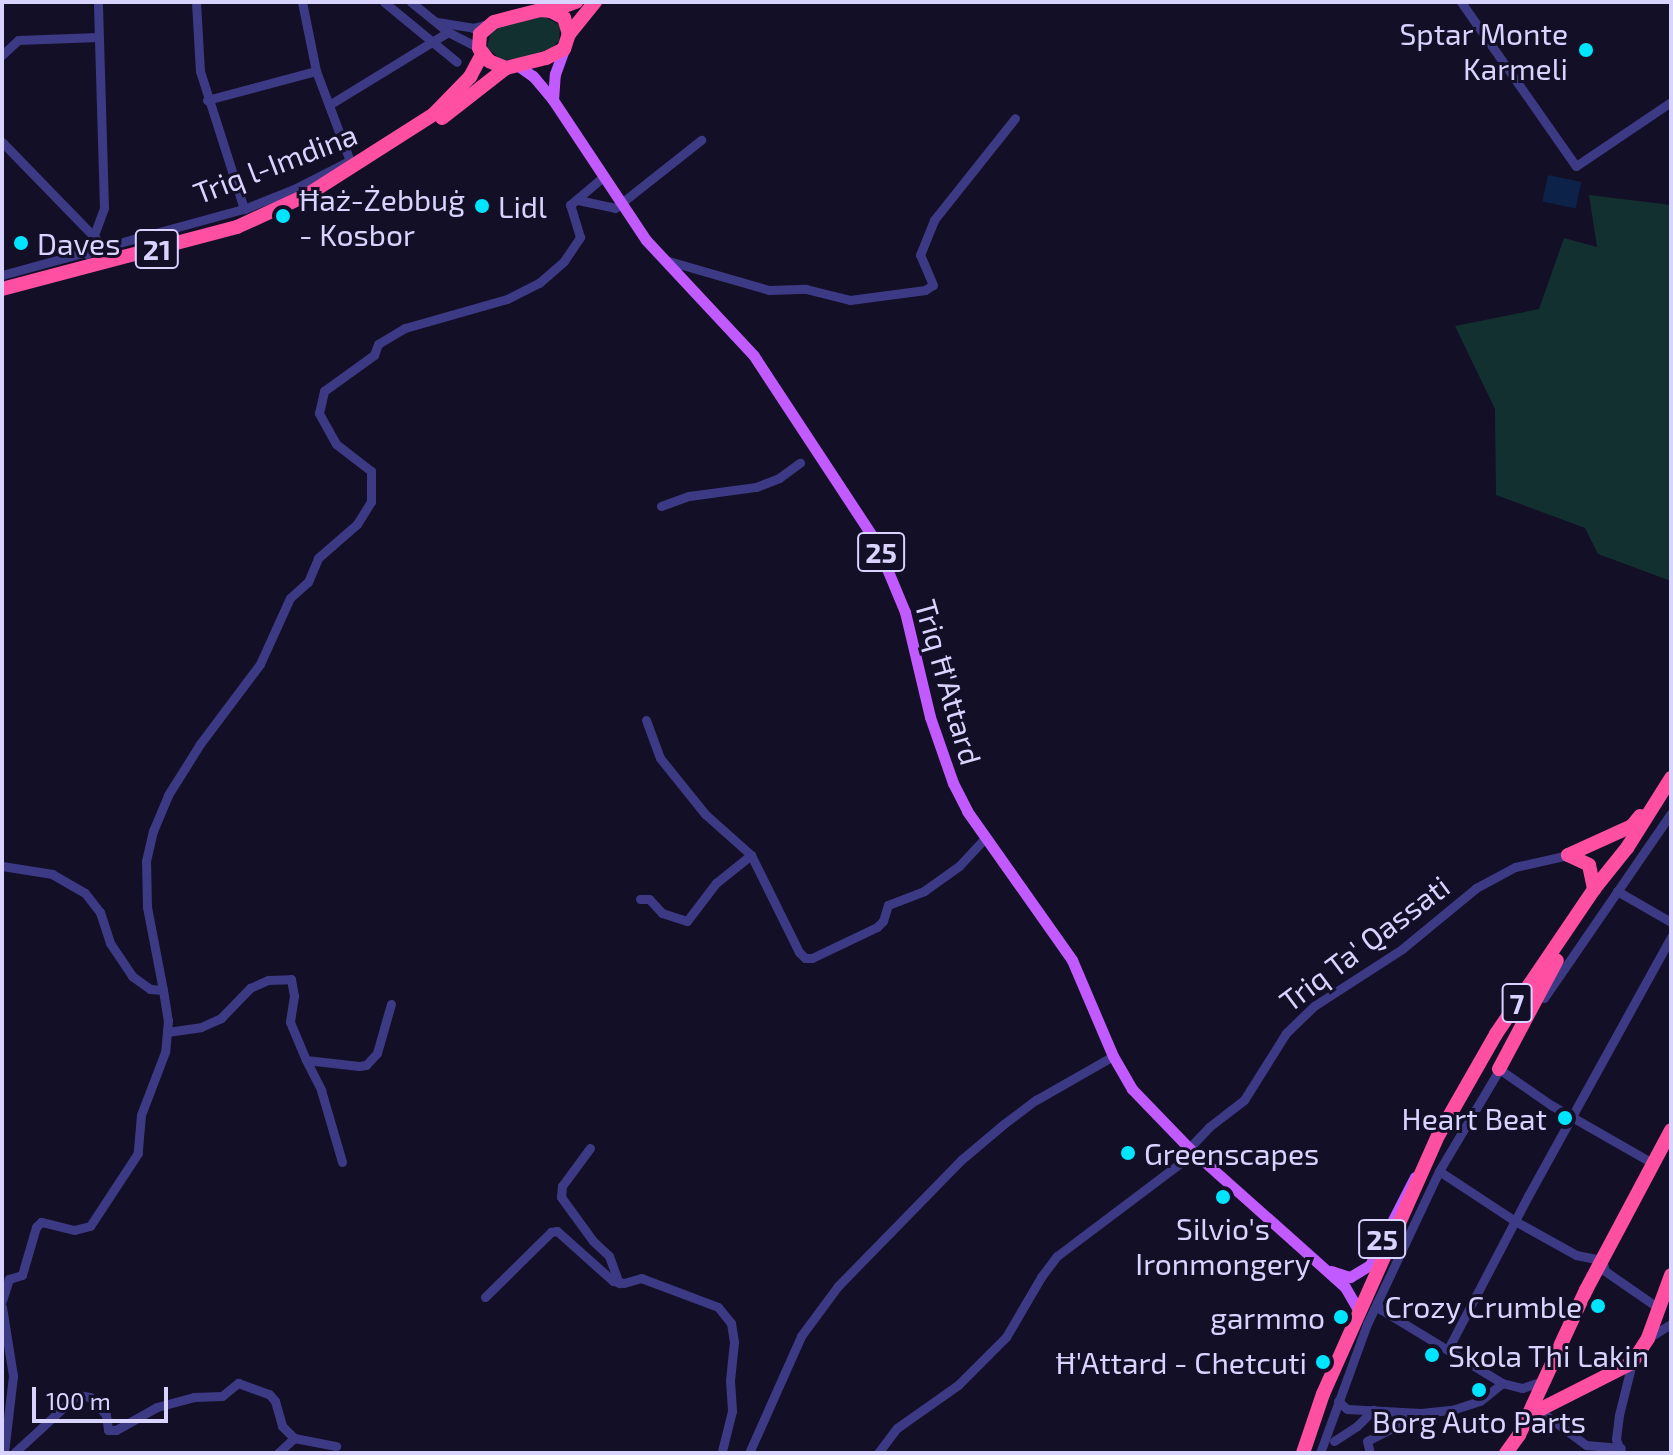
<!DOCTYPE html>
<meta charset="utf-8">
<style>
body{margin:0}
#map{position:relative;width:1673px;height:1455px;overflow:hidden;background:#130f26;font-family:"Exo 2",sans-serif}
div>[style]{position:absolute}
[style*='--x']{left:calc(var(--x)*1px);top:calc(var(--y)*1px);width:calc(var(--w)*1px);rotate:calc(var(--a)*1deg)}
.green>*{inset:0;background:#12302f}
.water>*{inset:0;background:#0c2248;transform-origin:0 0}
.minor>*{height:9px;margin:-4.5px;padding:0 4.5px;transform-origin:4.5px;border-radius:4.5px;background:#3d3a85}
.major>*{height:11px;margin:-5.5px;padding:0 5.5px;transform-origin:5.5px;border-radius:5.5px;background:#c25bff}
.highway>*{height:14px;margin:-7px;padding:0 7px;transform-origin:7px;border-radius:7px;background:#ff4fa3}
.dots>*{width:22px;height:22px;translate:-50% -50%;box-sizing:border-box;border:4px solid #130f26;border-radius:50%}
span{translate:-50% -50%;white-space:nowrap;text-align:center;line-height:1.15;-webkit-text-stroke:6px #130f26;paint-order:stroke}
.shield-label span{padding:2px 6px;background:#130f26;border:2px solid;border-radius:6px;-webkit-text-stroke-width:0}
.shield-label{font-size:28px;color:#d9d4ff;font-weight:700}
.poi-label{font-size:30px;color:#d9d4ff}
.right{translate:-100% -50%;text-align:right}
.left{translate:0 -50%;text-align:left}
.street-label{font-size:30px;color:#d9d4ff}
.frame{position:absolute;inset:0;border:4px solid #d9d4ff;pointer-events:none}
.scale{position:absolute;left:32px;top:1387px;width:136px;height:36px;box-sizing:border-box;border:4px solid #d9d4ff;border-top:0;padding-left:10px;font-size:24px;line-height:28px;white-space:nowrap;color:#d9d4ff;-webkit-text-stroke:6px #130f26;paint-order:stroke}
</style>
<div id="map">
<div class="green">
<div style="clip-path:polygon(543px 16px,560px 25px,559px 41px,551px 48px,524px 58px,502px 60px,487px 48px,490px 35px,498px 26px)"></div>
<div style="clip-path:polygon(1589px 195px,1671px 205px,1671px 581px,1598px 554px,1585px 528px,1496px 495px,1495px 409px,1455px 326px,1539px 309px,1564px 238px,1597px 247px)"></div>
</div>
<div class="water">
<div style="left:1548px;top:175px;width:34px;height:27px;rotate:12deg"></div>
</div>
<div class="minor">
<div style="--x:196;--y:2;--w:69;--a:86.7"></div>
<div style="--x:200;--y:71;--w:145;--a:72.3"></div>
<div style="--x:302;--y:2;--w:70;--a:78.5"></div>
<div style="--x:316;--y:71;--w:96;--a:69.3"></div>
<div style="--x:384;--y:2;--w:94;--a:39.4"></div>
<div style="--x:411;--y:2;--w:48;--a:39"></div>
<div style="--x:448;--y:32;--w:35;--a:27"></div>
<div style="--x:1461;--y:2;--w:200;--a:55"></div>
<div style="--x:1576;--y:166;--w:115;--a:-34"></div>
<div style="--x:437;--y:22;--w:36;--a:9"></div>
<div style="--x:473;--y:28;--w:16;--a:-15"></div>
<div style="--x:2;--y:55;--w:22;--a:-43"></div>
<div style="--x:18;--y:40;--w:80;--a:-2.1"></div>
<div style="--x:207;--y:100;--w:113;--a:-14.9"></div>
<div style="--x:329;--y:105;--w:140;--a:-31.5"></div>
<div style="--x:2;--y:142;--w:149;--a:45.8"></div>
<div style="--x:578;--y:200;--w:38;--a:12"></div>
<div style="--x:615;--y:208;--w:110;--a:-38.3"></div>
<div style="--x:87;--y:254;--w:49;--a:-69.7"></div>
<div style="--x:104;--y:208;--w:206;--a:-91.7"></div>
<div style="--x:665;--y:260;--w:108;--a:16.1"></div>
<div style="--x:769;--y:290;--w:37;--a:-2"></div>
<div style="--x:806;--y:289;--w:45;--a:14"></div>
<div style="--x:850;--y:300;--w:76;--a:-7.6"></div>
<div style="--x:925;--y:290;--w:9;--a:-32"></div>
<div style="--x:933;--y:285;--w:33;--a:-113"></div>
<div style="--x:920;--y:255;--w:38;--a:-68"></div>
<div style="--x:934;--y:220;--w:130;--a:-51.5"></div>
<div style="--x:2;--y:275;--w:251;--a:-15.3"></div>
<div style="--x:244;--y:209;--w:54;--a:-21.8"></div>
<div style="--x:294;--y:189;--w:59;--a:-27"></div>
<div style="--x:661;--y:506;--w:30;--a:-20"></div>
<div style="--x:689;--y:496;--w:68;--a:-7.7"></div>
<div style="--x:756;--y:487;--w:25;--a:-21"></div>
<div style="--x:779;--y:478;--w:26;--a:-36"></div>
<div style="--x:646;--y:720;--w:40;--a:69.8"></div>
<div style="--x:660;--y:758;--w:72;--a:51.2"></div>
<div style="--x:705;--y:814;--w:62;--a:41.7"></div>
<div style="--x:2;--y:866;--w:51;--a:9.1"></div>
<div style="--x:52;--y:874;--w:38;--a:30"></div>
<div style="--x:85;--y:893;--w:24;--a:52"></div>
<div style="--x:100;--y:912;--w:33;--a:72"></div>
<div style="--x:110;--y:943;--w:40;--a:56"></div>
<div style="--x:132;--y:976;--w:22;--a:36"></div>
<div style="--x:150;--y:989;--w:13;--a:4"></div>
<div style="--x:163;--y:990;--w:30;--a:81"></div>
<div style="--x:168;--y:1020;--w:32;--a:95"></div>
<div style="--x:165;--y:1052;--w:67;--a:110.9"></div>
<div style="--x:141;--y:1115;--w:38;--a:95"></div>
<div style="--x:138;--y:1153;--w:87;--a:123.3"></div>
<div style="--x:90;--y:1226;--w:16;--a:166"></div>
<div style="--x:74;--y:1230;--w:34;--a:-166"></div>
<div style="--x:41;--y:1222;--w:7;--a:135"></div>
<div style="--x:36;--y:1227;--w:50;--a:106.3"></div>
<div style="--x:22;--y:1275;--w:14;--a:163"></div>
<div style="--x:9;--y:1279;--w:23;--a:108"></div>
<div style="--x:1617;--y:891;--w:62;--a:29.9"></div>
<div style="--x:640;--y:899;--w:9;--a:0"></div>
<div style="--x:649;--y:899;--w:19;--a:47"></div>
<div style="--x:662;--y:913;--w:26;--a:18"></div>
<div style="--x:687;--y:921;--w:48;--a:-52.7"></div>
<div style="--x:716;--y:883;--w:45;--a:-38.7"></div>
<div style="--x:751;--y:855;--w:108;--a:63.7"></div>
<div style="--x:799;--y:952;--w:8;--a:45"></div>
<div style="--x:805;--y:958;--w:7;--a:0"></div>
<div style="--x:812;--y:958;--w:72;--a:-25.5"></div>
<div style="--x:877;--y:927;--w:8;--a:-45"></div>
<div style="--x:883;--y:921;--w:17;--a:-73"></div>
<div style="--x:888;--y:905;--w:39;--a:-21"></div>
<div style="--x:924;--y:891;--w:43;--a:-35.5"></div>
<div style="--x:959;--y:866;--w:38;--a:-47"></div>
<div style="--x:163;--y:990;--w:85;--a:-100.9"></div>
<div style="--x:147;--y:907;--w:46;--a:-91.2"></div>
<div style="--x:146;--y:861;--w:31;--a:-77"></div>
<div style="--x:153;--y:831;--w:39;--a:-67"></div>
<div style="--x:168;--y:795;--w:60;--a:-57.9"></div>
<div style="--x:200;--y:744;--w:100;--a:-53.1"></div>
<div style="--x:260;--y:664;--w:72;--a:-65.6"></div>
<div style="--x:290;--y:598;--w:24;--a:-42"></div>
<div style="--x:308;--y:582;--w:26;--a:-67"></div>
<div style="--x:318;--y:558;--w:52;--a:-41.1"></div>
<div style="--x:357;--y:524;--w:26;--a:-58"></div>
<div style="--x:371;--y:502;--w:31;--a:-90"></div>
<div style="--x:371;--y:471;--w:44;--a:-142.4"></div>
<div style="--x:336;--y:444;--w:35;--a:-119"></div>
<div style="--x:319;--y:413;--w:23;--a:-77"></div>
<div style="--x:324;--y:391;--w:62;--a:-35.8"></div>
<div style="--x:374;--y:355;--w:12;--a:-70"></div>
<div style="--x:378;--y:344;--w:31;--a:-31"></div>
<div style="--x:405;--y:328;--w:106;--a:-15.9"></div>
<div style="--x:507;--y:299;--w:36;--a:-27"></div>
<div style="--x:539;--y:283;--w:33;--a:-41"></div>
<div style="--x:564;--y:261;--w:29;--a:-56"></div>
<div style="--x:580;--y:237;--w:34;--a:-107"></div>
<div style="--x:570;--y:205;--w:43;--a:-40.3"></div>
<div style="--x:1544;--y:998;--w:224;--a:-55.5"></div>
<div style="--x:167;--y:1032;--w:34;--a:-8"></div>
<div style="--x:201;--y:1027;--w:22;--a:-24"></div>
<div style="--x:221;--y:1018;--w:42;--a:-46"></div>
<div style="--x:250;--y:988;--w:20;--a:-24"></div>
<div style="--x:268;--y:980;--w:23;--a:-2"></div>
<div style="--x:291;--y:979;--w:17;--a:80"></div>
<div style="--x:294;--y:996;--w:26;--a:99"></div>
<div style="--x:290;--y:1022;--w:41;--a:67.2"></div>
<div style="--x:306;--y:1060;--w:53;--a:6.5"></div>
<div style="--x:359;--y:1066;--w:7;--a:-8"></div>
<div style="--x:366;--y:1065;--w:16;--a:-47"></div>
<div style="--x:377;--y:1053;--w:51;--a:-74.1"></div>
<div style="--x:306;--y:1060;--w:34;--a:63"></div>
<div style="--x:321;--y:1090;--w:75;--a:73.7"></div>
<div style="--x:1499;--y:1069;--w:63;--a:34.7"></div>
<div style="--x:1551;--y:1105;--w:119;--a:29.8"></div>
<div style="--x:590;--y:1148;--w:47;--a:126.4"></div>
<div style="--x:562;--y:1186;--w:11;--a:95"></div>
<div style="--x:561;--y:1197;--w:54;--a:54"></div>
<div style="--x:593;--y:1241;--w:22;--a:43"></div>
<div style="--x:609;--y:1256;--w:29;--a:70"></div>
<div style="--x:1189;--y:1148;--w:29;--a:-46"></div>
<div style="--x:1209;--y:1127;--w:44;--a:-37.6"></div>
<div style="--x:1244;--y:1100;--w:79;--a:-57.9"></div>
<div style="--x:1286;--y:1033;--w:39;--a:-44"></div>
<div style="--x:1314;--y:1006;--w:105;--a:-32.9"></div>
<div style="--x:1402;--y:949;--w:96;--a:-39.5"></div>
<div style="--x:1476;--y:888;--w:44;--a:-28.3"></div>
<div style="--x:1515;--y:867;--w:54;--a:-12.8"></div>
<div style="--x:1439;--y:1171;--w:91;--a:33.3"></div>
<div style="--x:1515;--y:1221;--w:70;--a:29.1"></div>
<div style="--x:1576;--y:1255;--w:26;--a:11"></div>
<div style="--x:1602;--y:1260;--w:11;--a:75"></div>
<div style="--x:1605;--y:1271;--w:63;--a:34.7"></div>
<div style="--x:485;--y:1297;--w:93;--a:-44.6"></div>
<div style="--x:551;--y:1232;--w:6;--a:-9"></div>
<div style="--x:557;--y:1231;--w:75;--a:41.8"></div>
<div style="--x:613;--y:1281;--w:11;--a:10"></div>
<div style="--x:624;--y:1283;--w:18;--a:-16"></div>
<div style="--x:641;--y:1278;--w:82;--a:20.6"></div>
<div style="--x:718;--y:1307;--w:21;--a:51"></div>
<div style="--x:731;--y:1323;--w:19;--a:81"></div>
<div style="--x:734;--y:1342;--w:39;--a:96"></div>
<div style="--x:730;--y:1381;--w:30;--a:86"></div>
<div style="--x:732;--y:1411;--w:41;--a:104"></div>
<div style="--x:1377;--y:1303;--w:7;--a:63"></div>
<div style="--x:1380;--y:1309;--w:143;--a:31.2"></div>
<div style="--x:1502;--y:1383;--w:21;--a:14"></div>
<div style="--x:1522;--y:1388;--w:19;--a:-18"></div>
<div style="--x:2;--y:1307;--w:70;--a:80.9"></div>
<div style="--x:13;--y:1376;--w:78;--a:96.7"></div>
<div style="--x:1650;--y:1337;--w:25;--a:-32"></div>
<div style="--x:1448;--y:1349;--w:173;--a:-62.4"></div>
<div style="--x:1528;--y:1196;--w:296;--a:-61.1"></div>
<div style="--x:1338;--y:1401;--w:12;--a:42"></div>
<div style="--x:1347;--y:1409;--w:74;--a:3.1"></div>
<div style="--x:1421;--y:1413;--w:31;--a:-6"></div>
<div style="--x:1452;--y:1410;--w:29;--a:-18"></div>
<div style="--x:1480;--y:1401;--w:28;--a:-39"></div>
<div style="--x:1539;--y:1410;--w:59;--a:36.7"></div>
<div style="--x:1586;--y:1445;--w:35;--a:5"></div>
<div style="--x:1334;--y:1441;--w:27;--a:-33"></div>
<div style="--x:1357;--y:1426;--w:23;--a:-45"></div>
<div style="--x:14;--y:1453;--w:86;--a:-42.6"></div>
<div style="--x:77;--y:1395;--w:13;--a:9"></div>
<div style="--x:90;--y:1397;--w:24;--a:48"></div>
<div style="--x:106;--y:1415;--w:15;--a:82"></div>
<div style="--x:108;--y:1430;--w:8;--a:0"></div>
<div style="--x:116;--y:1430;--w:47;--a:-29.3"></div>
<div style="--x:157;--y:1407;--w:38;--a:-15"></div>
<div style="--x:194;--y:1397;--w:28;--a:-2"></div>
<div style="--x:222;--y:1396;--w:21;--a:-39"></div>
<div style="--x:238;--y:1383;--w:33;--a:20"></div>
<div style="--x:269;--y:1394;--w:9;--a:49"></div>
<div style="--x:275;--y:1401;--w:26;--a:74"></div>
<div style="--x:282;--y:1426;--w:17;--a:45"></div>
<div style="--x:294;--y:1438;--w:43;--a:10.8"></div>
<div style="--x:278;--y:1453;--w:22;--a:-43"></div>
<div style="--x:749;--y:1453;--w:128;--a:-66"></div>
<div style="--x:801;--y:1336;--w:62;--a:-53.5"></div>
<div style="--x:838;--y:1286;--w:176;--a:-45.7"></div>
<div style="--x:961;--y:1160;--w:57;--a:-40.1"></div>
<div style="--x:1005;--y:1123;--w:39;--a:-37"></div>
<div style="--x:1036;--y:1100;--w:89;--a:-29.7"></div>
<div style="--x:878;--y:1453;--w:31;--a:-53"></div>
<div style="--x:897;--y:1428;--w:75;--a:-35.2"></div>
<div style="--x:958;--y:1385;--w:68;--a:-45"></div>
<div style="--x:1006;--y:1337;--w:69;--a:-59.7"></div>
<div style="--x:1041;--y:1277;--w:26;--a:-53"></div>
<div style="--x:1057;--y:1256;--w:173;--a:-37"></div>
<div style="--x:1320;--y:1453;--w:137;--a:-70"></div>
<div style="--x:1367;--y:1324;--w:169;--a:-64.8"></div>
<div style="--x:1439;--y:1171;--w:123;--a:-59.3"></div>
<div style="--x:1370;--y:1453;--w:12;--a:-104"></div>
<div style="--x:1367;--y:1441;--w:61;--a:-27.4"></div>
<div style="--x:1621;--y:1453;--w:15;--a:-110"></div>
<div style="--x:1616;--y:1439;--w:24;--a:-83"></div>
<div style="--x:1619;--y:1415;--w:54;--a:-76"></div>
</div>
<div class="major">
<div style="--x:517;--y:65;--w:19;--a:35"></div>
<div style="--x:533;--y:76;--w:31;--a:50"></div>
<div style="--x:553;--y:100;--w:168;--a:56.4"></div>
<div style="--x:646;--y:240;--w:158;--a:47"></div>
<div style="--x:754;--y:356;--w:220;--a:56.7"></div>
<div style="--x:875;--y:540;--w:78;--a:67.4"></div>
<div style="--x:905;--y:612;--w:108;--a:76.6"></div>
<div style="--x:930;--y:717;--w:70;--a:70.8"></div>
<div style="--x:953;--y:783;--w:31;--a:63"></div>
<div style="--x:967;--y:811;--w:182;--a:54.8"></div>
<div style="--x:1072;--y:960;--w:104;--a:66.9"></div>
<div style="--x:1113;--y:1056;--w:38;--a:60"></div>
<div style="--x:1132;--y:1089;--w:82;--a:46"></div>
<div style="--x:1189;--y:1148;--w:209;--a:41.7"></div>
<div style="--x:1345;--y:1287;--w:28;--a:60"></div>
<div style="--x:553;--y:100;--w:26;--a:-86"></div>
<div style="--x:555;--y:74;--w:27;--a:-70"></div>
<div style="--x:1331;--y:1271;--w:20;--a:18"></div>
<div style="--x:1350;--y:1277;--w:23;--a:-31"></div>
<div style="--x:1370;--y:1265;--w:99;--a:-62.9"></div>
</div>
<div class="highway">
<div style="--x:551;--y:11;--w:27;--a:-20"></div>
<div style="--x:506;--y:68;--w:18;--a:-158"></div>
<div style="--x:489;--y:61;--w:16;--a:-128"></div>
<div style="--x:479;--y:48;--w:14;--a:-86"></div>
<div style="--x:480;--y:34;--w:18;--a:-41"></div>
<div style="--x:494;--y:22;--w:48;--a:-14.6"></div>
<div style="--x:540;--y:10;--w:11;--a:5"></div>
<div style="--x:551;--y:11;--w:15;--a:28"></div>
<div style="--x:564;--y:18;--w:17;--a:73"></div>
<div style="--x:442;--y:118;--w:81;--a:-38"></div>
<div style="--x:506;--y:68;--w:41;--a:-14"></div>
<div style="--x:546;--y:58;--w:20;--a:-27"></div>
<div style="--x:564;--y:49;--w:16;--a:-72"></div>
<div style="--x:569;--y:34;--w:41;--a:-50.9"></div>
<div style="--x:2;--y:289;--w:243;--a:-14.8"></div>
<div style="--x:237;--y:227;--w:77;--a:-24.6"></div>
<div style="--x:307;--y:195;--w:151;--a:-32.5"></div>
<div style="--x:434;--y:114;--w:52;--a:-45.8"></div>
<div style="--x:470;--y:77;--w:26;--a:-62"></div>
<div style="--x:1568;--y:855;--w:70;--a:-24.4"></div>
<div style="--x:1632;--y:826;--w:13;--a:-51"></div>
<div style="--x:1568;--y:855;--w:23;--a:25"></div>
<div style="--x:1589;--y:865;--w:25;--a:78"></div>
<div style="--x:1499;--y:1069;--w:123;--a:-62"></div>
<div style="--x:1529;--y:1421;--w:15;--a:-48"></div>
<div style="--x:1539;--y:1410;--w:104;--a:-26.8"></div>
<div style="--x:1632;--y:1363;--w:30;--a:-57"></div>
<div style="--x:1648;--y:1338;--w:67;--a:-69.9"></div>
<div style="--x:1303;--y:1453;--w:62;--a:-71.3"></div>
<div style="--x:1323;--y:1394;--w:285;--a:-66"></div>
<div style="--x:1439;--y:1134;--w:115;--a:-60.3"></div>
<div style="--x:1496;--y:1034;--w:175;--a:-55.9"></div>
<div style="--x:1594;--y:889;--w:53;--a:-51.2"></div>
<div style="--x:1627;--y:848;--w:83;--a:-57.8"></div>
<div style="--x:1506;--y:1453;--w:22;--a:-54"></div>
<div style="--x:1519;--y:1435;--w:160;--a:-65.2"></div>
<div style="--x:1586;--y:1290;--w:181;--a:-62"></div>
</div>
<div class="dots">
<div style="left:1586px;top:50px;background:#00e5ff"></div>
<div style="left:482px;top:206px;background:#00e5ff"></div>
<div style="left:283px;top:216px;background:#00e5ff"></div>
<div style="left:21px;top:243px;background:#00e5ff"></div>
<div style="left:1565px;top:1118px;background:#00e5ff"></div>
<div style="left:1128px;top:1153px;background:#00e5ff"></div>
<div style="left:1223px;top:1197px;background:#00e5ff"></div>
<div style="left:1598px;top:1306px;background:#00e5ff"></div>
<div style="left:1341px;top:1317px;background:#00e5ff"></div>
<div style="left:1432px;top:1355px;background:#00e5ff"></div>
<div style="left:1323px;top:1362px;background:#00e5ff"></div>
<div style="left:1479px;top:1390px;background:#00e5ff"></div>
</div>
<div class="shield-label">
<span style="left:157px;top:249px">21</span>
<span style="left:881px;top:552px">25</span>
<span style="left:1517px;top:1003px">7</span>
<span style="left:1382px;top:1239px">25</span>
</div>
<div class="poi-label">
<span class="right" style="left:1568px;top:50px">Sptar Monte<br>Karmeli</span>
<span class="left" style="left:299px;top:216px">Ħaż-Żebbuġ<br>- Kosbor</span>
<span class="left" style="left:498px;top:206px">Lidl</span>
<span class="left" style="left:37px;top:243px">Daves</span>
<span class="right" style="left:1547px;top:1118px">Heart Beat</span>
<span class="left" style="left:1144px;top:1153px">Greenscapes</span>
<span style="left:1223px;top:1245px">Silvio's<br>Ironmongery</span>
<span class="right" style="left:1582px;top:1306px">Crozy Crumble</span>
<span class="right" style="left:1325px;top:1317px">garmmo</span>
<span class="left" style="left:1448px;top:1355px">Skola Thi Lakin</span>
<span class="right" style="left:1307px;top:1362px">Ħ'Attard - Chetcuti</span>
<span style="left:1479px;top:1421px">Borg Auto Parts</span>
</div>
<div class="street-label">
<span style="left:275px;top:163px;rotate:-21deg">Triq l-Imdina</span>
<span style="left:949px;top:682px;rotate:74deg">Triq Ħ'Attard</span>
<span style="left:1364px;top:943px;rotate:-37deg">Triq Ta' Qassati</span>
</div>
<div class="frame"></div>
<div class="scale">100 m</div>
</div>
